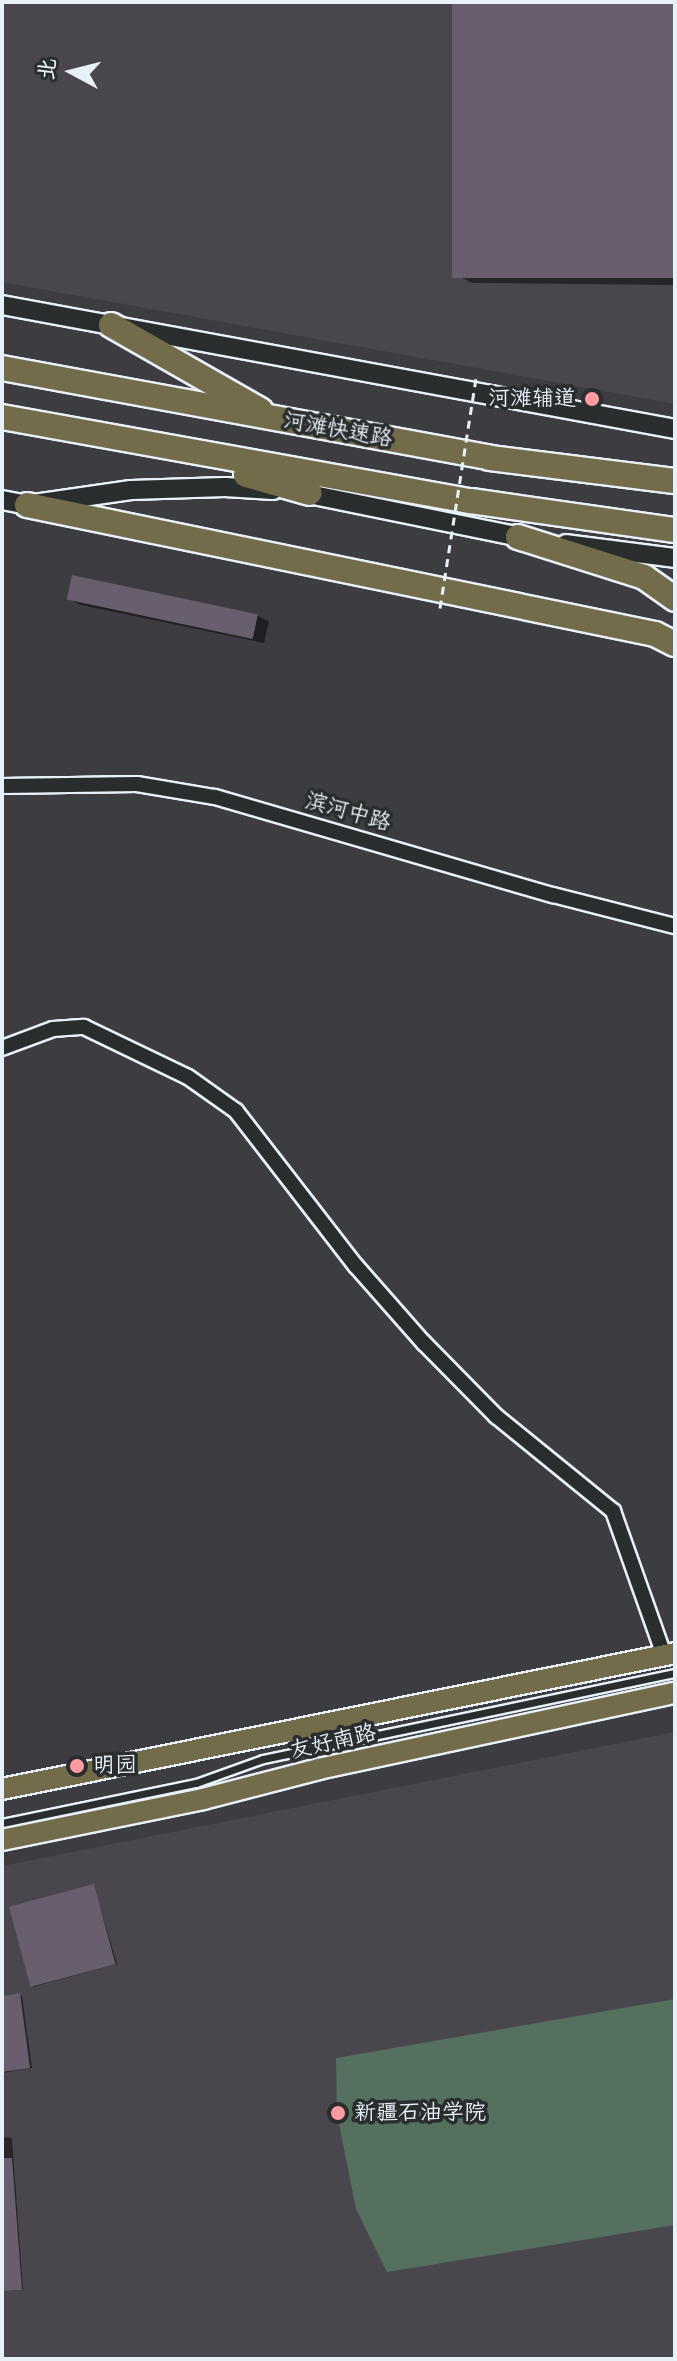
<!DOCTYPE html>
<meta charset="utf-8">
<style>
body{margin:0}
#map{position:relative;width:677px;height:2361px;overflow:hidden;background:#3d3c41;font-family:"Balsamiq Sans","LXGW WenKai TC",sans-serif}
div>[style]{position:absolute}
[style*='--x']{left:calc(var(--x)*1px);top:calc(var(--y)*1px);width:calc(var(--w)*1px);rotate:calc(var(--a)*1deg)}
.built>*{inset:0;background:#4a464e}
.green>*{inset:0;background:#55705f}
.shadow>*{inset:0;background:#0007}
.building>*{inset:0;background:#685e6e;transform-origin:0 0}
.roads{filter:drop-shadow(2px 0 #e8f1f8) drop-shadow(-2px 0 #e8f1f8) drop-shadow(0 2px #e8f1f8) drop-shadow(0 -2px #e8f1f8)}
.lane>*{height:7px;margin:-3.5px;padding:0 3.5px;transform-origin:3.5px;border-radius:3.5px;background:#2a2d2e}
.street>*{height:14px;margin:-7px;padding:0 7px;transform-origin:7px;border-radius:7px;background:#2a2d2e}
.secondary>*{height:18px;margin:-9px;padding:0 9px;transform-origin:9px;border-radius:9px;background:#2a2d2e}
.primary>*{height:20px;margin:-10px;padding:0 10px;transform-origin:10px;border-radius:10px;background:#736c4b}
.highway>*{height:24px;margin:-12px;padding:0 12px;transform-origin:12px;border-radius:12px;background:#736c4b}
.path-bridge>*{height:3px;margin-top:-1.5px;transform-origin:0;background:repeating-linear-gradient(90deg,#e8f1f8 0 8px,transparent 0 14px)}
.dots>*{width:22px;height:22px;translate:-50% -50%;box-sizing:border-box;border:4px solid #2a2d2e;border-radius:50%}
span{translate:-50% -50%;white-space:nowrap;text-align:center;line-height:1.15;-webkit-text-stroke:7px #2a2d2e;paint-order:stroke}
.poi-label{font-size:22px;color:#e8f1f8}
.right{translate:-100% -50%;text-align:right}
.left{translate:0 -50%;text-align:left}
.street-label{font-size:22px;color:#e8f1f8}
.frame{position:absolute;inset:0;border:4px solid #e8f1f8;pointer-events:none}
.north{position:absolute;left:32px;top:32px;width:80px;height:80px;-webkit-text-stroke:6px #2a2d2e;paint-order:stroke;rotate:277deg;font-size:22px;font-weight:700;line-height:32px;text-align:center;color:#e8f1f8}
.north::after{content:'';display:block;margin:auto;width:28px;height:36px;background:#e8f1f8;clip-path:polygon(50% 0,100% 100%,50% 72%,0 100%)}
</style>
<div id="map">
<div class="built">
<div style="clip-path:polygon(2px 2px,675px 2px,675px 404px,2px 282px)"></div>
<div style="clip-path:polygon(675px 1732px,675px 2359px,2px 2359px,2px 1866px)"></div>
</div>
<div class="green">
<div style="clip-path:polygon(675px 1999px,675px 2225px,387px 2272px,356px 2209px,337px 2114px,336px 2058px)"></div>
</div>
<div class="shadow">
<div style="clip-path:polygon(454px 2px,675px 2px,675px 285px,472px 283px,460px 277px)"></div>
<div style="clip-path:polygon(69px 599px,257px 615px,269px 622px,264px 643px,81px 605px)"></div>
<div style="clip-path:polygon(94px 1886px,117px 1964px,33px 1987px)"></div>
<div style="clip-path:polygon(22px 1996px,32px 2068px,2px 2073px,2px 1998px)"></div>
<div style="clip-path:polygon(2px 2137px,12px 2138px,23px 2290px,2px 2291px)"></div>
</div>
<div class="building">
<div style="left:452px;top:2px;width:223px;height:276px"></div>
<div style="left:72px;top:575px;width:190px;height:25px;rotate:12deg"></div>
<div style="left:94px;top:1884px;width:83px;height:88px;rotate:75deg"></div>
<div style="clip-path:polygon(20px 1993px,30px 2068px,2px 2072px,2px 1996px)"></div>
<div style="clip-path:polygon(2px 2158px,12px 2158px,22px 2290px,2px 2291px)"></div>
</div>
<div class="roads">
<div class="lane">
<div style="--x:2;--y:1823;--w:198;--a:-11.7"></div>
<div style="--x:196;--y:1783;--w:71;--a:-19.7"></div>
<div style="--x:263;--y:1759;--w:421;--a:-11.8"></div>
</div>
<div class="street">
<div style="--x:2;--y:786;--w:135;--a:-0.8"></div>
<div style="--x:137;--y:784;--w:79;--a:9.5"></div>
<div style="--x:215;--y:797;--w:352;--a:16.2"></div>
<div style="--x:553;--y:895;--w:126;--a:14.3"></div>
<div style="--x:2;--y:1048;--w:54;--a:-20.4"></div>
<div style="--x:53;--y:1029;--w:31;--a:-4"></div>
<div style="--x:84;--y:1027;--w:115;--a:25.7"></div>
<div style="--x:188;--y:1077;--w:59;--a:35.3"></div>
<div style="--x:236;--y:1111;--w:196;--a:52.3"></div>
<div style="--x:356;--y:1266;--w:103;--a:48.6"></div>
<div style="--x:424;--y:1343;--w:103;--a:45.4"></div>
<div style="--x:496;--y:1416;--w:151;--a:39.1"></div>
<div style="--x:613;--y:1511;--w:153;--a:70.5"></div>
</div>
<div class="secondary">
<div style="--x:2;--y:305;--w:684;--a:10.44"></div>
<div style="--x:299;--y:492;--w:235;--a:11.5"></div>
<div style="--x:2;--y:500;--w:25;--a:11"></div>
<div style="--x:27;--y:505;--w:105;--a:-8.2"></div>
<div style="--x:131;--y:490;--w:94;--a:-1.8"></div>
<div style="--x:225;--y:487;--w:48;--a:3.6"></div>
<div style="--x:566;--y:544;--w:110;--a:7.3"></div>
</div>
<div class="primary">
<div style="--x:2;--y:1789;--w:687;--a:-11.42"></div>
<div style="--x:2;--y:1840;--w:205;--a:-11.5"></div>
<div style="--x:203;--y:1799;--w:120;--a:-14.5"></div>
<div style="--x:319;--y:1769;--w:364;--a:-12.1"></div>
</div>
<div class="highway">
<div style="--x:111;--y:325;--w:172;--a:29.7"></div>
<div style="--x:2;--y:368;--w:496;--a:10.4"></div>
<div style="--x:490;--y:458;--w:186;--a:7.1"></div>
<div style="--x:2;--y:417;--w:476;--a:10.2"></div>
<div style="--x:471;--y:501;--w:206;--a:8.1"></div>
<div style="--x:246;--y:475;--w:66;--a:15.7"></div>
<div style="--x:27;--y:505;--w:641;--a:11.61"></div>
<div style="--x:655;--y:634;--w:22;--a:27"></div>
<div style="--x:518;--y:537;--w:132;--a:17.6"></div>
<div style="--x:644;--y:577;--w:38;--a:35"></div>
</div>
</div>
<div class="path-bridge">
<div style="--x:440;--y:608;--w:234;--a:-81.1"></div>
</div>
<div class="dots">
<div style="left:592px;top:399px;background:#ff9aa2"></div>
<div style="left:77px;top:1766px;background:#ff9aa2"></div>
<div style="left:338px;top:2113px;background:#ff9aa2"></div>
</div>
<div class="poi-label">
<span class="right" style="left:576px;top:399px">河滩辅道</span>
<span class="left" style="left:93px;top:1766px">明园</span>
<span class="left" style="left:354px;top:2113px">新疆石油学院</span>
</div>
<div class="street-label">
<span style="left:338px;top:430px;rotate:10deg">河滩快速路</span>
<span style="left:348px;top:812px;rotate:16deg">滨河中路</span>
<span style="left:333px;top:1742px;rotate:-13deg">友好南路</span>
</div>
<div class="frame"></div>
<div class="north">北</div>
</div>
